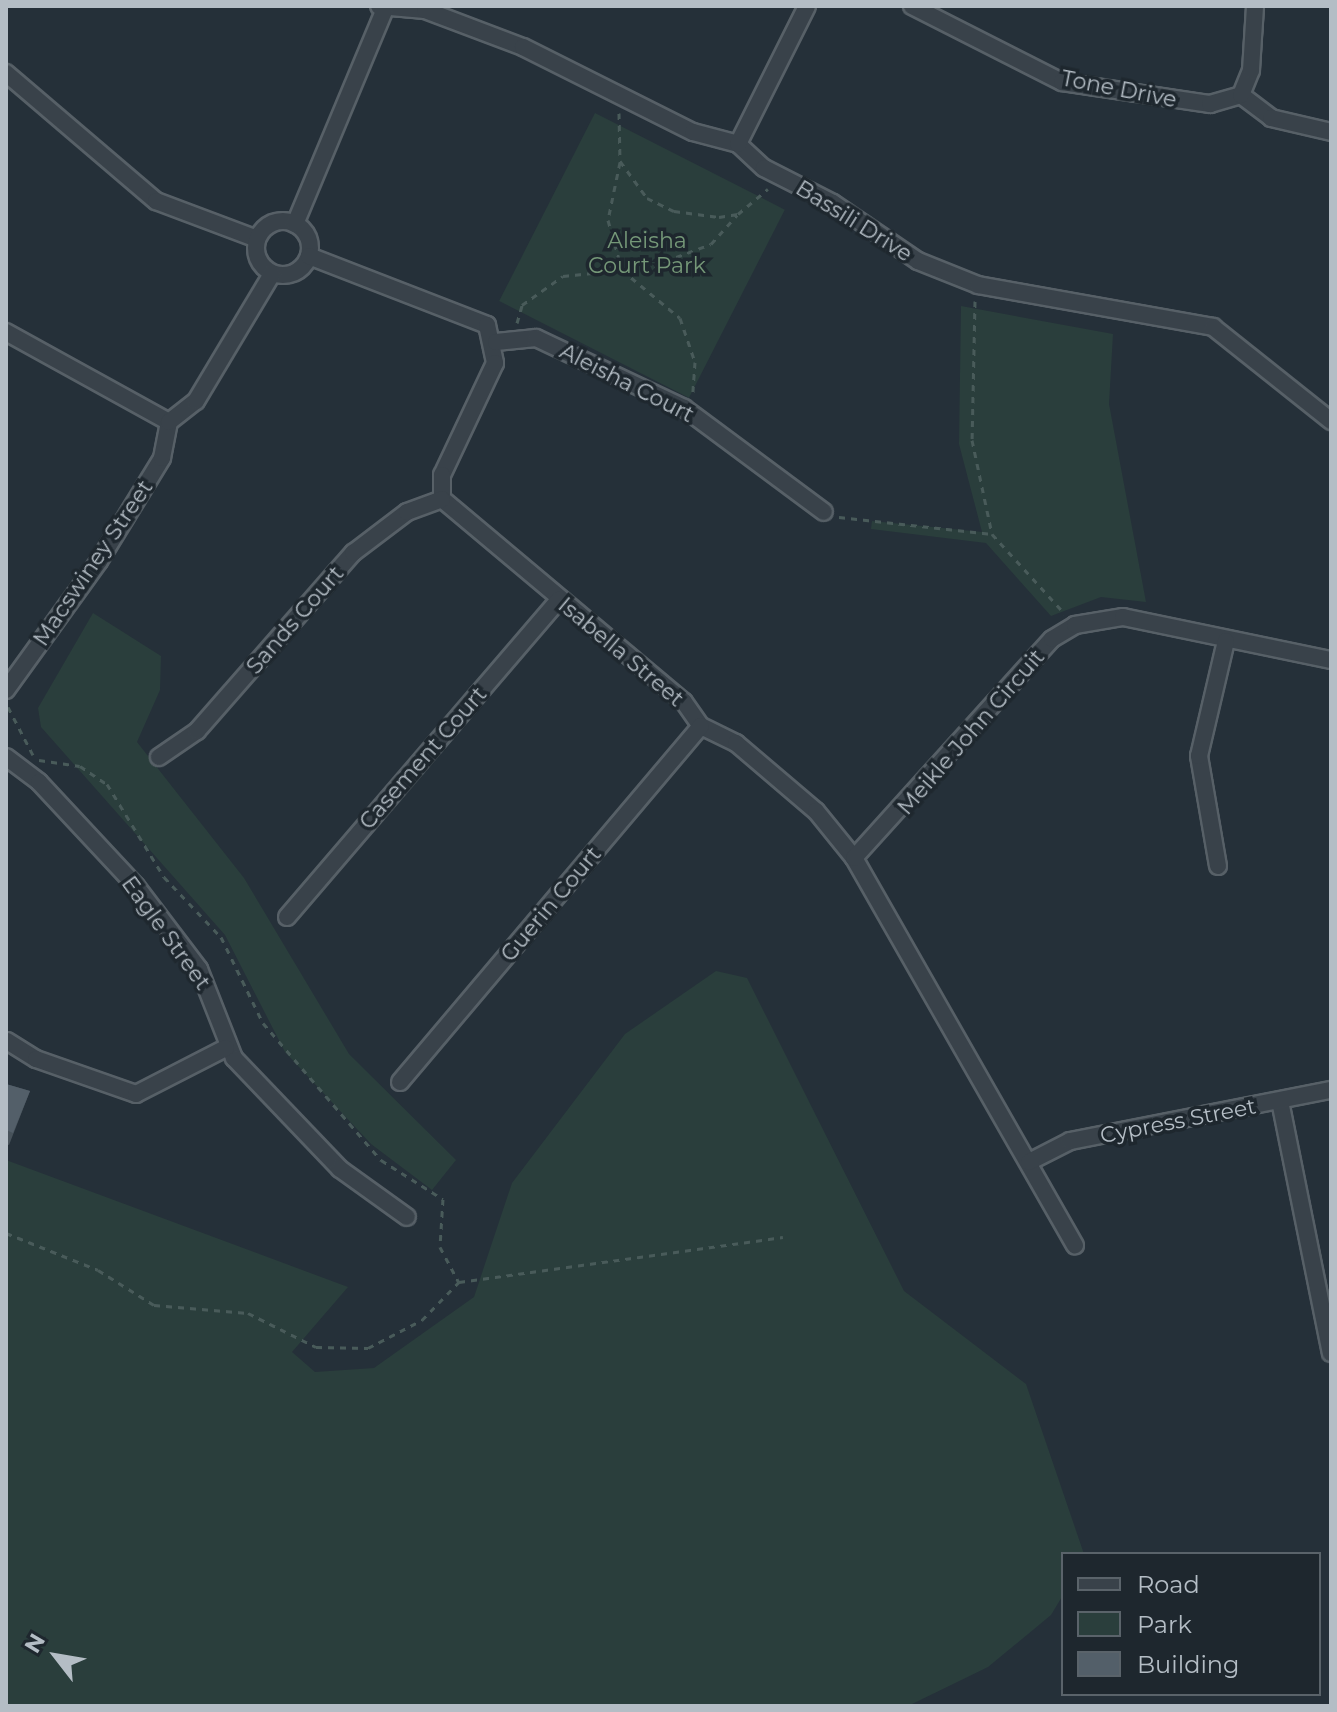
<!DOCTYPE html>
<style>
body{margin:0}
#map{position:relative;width:1337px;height:1712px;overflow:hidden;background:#253039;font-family:Montserrat,sans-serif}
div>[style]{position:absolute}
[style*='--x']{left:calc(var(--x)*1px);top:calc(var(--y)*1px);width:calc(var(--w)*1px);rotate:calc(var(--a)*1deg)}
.green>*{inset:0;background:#2a3e3c;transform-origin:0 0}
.path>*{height:3px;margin-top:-1.5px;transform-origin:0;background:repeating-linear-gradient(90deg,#495b5a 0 6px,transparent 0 12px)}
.roads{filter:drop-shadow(2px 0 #576067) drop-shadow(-2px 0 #576067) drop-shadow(0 2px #576067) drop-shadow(0 -2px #576067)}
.minor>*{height:16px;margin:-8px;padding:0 8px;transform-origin:8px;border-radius:8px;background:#39424a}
.minor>.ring{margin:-8px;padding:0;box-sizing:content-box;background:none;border:16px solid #39424a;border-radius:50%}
.wall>*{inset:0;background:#47525a}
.building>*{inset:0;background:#535f69}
span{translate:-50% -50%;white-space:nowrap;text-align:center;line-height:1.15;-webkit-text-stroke:7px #1e272e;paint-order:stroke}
.street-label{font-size:22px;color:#b4bdc5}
.park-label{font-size:22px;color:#759878}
.frame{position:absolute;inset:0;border:8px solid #b4bdc5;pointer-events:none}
.legend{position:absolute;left:1061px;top:1552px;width:260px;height:144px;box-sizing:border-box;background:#1e272e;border:2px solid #5a636a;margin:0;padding:10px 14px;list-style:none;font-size:24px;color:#b4bdc5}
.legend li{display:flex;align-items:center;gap:16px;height:40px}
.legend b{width:40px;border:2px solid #5a636a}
.north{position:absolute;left:16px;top:1616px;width:80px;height:80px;-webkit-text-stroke:6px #1e272e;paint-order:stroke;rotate:301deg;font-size:22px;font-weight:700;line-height:32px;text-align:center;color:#b4bdc5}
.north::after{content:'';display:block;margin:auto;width:28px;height:36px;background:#b4bdc5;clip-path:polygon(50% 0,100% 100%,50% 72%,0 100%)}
</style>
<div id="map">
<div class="green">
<div style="left:595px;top:113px;width:213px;height:211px;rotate:27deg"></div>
<div style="clip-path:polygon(961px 306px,1113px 334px,1109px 404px,1146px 602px,1101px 597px,1051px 616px,986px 543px,871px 529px,872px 521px,982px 532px,959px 444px)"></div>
<div style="clip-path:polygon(93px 613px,161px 656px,160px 690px,137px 742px,244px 878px,349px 1054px,456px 1160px,432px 1190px,371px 1144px,285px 1052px,225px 935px,41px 727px,38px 708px)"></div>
<div style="clip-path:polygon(716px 971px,747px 978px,904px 1291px,1026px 1384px,1084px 1554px,1063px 1554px,1063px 1595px,1051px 1615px,988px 1667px,908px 1706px,6px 1706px,6px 1160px,348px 1287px,292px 1352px,315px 1372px,374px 1368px,474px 1297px,512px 1183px,625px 1034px)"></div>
</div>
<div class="path">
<div style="--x:619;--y:113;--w:48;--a:88.8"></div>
<div style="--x:620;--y:161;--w:46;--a:53.9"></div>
<div style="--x:647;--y:198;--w:30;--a:26"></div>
<div style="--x:674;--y:211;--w:45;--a:7.6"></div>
<div style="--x:719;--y:217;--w:19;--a:-9"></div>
<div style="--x:738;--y:214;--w:39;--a:-40"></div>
<div style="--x:620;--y:162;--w:59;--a:101.7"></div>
<div style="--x:608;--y:220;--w:52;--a:74.4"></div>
<div style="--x:631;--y:274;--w:85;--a:-20.6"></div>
<div style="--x:711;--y:244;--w:39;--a:-48"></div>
<div style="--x:975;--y:301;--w:139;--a:91.2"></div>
<div style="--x:972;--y:440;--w:96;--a:78"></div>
<div style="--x:992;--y:534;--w:108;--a:47.6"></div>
<div style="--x:517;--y:323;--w:19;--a:-74"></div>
<div style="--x:522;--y:305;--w:50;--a:-35.3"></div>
<div style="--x:563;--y:276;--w:59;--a:-5.8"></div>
<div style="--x:622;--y:270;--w:75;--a:39.6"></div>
<div style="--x:680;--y:318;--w:46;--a:71.2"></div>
<div style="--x:695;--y:362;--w:31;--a:94"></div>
<div style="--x:839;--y:517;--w:154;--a:6.3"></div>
<div style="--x:8;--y:707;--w:54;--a:62.5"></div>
<div style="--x:39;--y:760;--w:41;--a:8.3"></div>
<div style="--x:80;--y:766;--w:32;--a:34"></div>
<div style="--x:107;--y:784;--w:109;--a:58.5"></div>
<div style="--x:164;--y:877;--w:83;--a:46.5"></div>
<div style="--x:221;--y:937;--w:96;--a:64"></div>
<div style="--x:263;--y:1023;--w:181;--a:49.3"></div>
<div style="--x:381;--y:1160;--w:73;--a:32.2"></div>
<div style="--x:443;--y:1199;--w:48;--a:93.6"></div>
<div style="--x:440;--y:1247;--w:40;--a:62"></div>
<div style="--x:6;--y:1233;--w:99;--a:21.9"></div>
<div style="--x:98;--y:1270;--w:66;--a:32"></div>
<div style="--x:154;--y:1305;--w:94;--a:4.9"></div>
<div style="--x:248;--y:1313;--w:76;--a:26.6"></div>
<div style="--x:316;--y:1347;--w:52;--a:1.1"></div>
<div style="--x:368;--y:1348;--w:61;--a:-27.4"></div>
<div style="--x:422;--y:1320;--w:53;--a:-45.8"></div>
<div style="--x:459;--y:1282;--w:327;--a:-7.9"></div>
</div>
<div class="roads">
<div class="minor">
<div style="--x:379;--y:6;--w:46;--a:5"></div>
<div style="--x:425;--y:10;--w:105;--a:20.7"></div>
<div style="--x:523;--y:47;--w:190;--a:26.6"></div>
<div style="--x:693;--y:132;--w:47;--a:14.9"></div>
<div style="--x:738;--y:144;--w:35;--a:43"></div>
<div style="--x:764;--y:168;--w:77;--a:26.9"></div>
<div style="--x:833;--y:203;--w:103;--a:34.3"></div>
<div style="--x:918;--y:261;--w:65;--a:21.8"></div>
<div style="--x:978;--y:285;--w:239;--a:10.1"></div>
<div style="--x:1213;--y:327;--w:151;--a:38.5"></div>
<div style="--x:912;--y:6;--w:168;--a:26.9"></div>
<div style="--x:1062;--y:82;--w:150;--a:8.5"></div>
<div style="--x:1210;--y:104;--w:32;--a:-16"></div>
<div style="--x:1241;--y:95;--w:38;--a:37"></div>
<div style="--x:1271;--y:118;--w:62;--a:13.1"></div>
<div style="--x:6;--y:73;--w:197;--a:40.5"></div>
<div style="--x:156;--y:201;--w:108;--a:20.6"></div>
<div style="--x:1241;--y:95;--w:27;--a:-68"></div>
<div style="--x:1251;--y:70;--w:64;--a:-86.4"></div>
<div style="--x:738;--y:144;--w:154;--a:-63.4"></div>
<div class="ring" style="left:256px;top:221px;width:38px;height:38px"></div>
<div style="--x:295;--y:224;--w:233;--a:-67.3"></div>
<div style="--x:309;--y:256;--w:191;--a:21.2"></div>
<div style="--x:487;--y:325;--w:39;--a:78"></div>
<div style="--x:495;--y:363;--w:124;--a:115.3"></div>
<div style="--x:442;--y:475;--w:24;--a:90"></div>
<div style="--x:442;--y:499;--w:316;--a:40"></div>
<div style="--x:684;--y:702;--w:29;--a:55"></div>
<div style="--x:701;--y:726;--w:39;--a:26"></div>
<div style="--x:736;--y:743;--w:105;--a:40.4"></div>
<div style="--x:816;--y:811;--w:60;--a:51"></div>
<div style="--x:854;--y:858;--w:446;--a:60.3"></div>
<div style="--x:6;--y:332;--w:186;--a:28.9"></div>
<div style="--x:496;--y:342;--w:40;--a:-5.7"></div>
<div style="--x:536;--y:338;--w:164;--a:25.3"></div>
<div style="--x:684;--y:408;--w:174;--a:36.6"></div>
<div style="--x:6;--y:690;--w:159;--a:-54.2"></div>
<div style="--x:99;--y:561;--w:121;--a:-58.5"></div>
<div style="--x:162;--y:458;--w:37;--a:-79"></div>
<div style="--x:169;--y:422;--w:34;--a:-38"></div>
<div style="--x:196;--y:401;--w:148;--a:-59.1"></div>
<div style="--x:6;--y:757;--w:41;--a:37.1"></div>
<div style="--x:39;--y:782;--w:142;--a:47"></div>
<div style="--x:136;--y:886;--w:104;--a:52.8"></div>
<div style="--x:199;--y:969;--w:96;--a:68.5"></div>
<div style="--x:234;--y:1058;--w:153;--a:46.3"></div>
<div style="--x:340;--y:1169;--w:82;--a:35.6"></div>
<div style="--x:159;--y:757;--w:46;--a:-34.4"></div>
<div style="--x:197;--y:731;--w:237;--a:-48.8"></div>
<div style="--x:353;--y:553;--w:68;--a:-37.2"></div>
<div style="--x:407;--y:512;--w:37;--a:-20"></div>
<div style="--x:854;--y:858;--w:295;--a:-47.9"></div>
<div style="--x:1052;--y:639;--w:27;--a:-31"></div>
<div style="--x:1075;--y:625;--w:49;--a:-9.5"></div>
<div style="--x:1123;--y:617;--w:212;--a:11.7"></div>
<div style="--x:1218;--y:866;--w:112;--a:-99.8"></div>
<div style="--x:1199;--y:756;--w:118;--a:-76.8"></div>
<div style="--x:287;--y:917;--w:418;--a:-49.4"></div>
<div style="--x:7;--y:1041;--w:34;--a:32"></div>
<div style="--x:36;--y:1059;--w:106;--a:19.3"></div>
<div style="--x:136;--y:1094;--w:101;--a:-27.1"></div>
<div style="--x:400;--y:1082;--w:466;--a:-49.8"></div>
<div style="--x:1280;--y:1101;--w:257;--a:78.6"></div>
<div style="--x:1029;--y:1162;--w:46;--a:-27.1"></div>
<div style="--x:1070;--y:1141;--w:266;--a:-11.1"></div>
</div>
</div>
<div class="wall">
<div style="clip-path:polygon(6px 1084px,30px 1091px,9px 1145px,6px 1144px)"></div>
</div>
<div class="building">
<div style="clip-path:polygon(6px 1084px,30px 1091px,13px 1133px,6px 1130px)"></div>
</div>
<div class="street-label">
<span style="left:1119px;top:89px;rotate:11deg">Tone Drive</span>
<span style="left:854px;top:221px;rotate:32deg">Bassili Drive</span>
<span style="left:627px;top:383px;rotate:27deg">Aleisha Court</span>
<span style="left:93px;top:563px;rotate:-56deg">Macswiney Street</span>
<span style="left:295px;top:620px;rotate:-49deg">Sands Court</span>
<span style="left:621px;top:652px;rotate:40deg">Isabella Street</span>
<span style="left:971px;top:732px;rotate:-49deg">Meikle John Circuit</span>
<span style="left:423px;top:758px;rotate:-49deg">Casement Court</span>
<span style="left:551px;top:904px;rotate:-50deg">Guerin Court</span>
<span style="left:166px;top:933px;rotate:54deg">Eagle Street</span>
<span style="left:1178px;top:1121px;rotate:-11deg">Cypress Street</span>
</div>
<div class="park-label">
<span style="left:647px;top:253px">Aleisha<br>Court Park</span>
</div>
<div class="frame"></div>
<ul class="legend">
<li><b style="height:10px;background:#39424a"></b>Road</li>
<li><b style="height:22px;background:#2a3e3c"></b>Park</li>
<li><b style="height:22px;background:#535f69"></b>Building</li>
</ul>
<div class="north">N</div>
</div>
